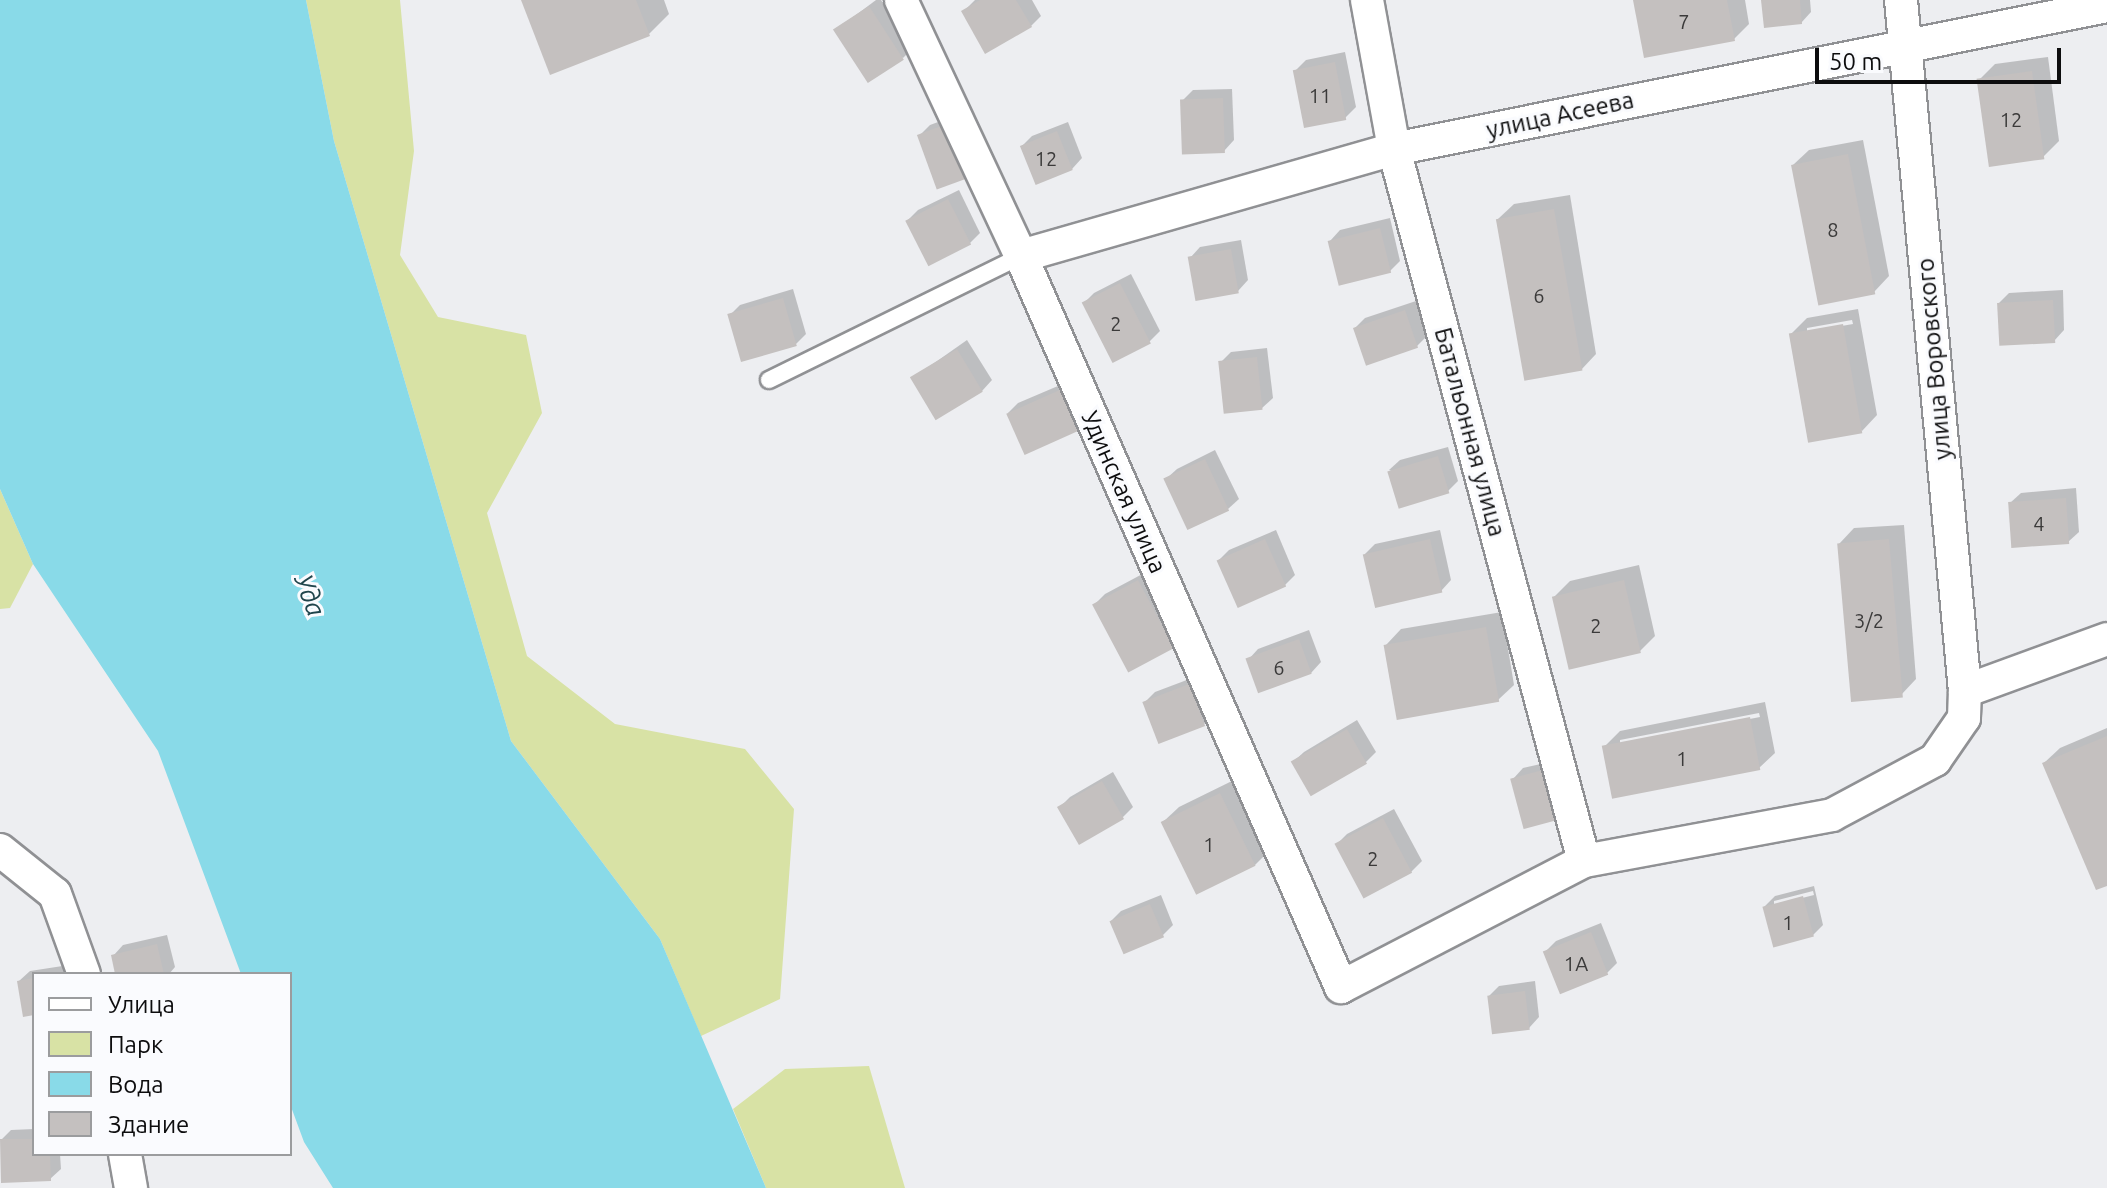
<!DOCTYPE html>
<meta charset="utf-8">
<style>
body{margin:0}
#map{position:relative;width:2107px;height:1188px;overflow:hidden;background:#edeef1;font-family:Ubuntu,sans-serif}
div>[style]{position:absolute}
[style*='--x']{left:calc(var(--x)*1px);top:calc(var(--y)*1px);width:calc(var(--w)*1px);rotate:calc(var(--a)*1deg)}
.green>*{inset:0;background:#d8e2a5}
.water>*{inset:0;background:#89dae8}
.shadow>*{inset:0;background:#0003}
.building>*{inset:0;background:#c4c0bf;transform-origin:0 0}
.roads{filter:drop-shadow(2px 0 #909194) drop-shadow(-2px 0 #909194) drop-shadow(0 2px #909194) drop-shadow(0 -2px #909194)}
.lane>*{height:16px;margin:-8px;padding:0 8px;transform-origin:8px;border-radius:8px;background:#fff}
.street>*{height:32px;margin:-16px;padding:0 16px;transform-origin:16px;border-radius:16px;background:#fff}
span{translate:-50% -50%;white-space:nowrap;text-align:center;line-height:1.15;-webkit-text-stroke:6px #fafbfe;paint-order:stroke}
.number-label{font-size:20px;color:#3b3a3a}
.number-label span{-webkit-text-stroke-width:0}
.street-label{font-size:24px;color:#0d0d0e}
.water-label{font-size:26px;color:#1f454c;font-style:italic}
.legend{position:absolute;left:32px;top:972px;width:260px;height:184px;box-sizing:border-box;background:#fafbfe;border:2px solid #9b9c9e;margin:0;padding:10px 14px;list-style:none;font-size:24px;color:#0d0d0e}
.legend li{display:flex;align-items:center;gap:16px;height:40px}
.legend b{width:40px;border:2px solid #9b9c9e}
.scale{position:absolute;left:1815px;top:48px;width:246px;height:36px;box-sizing:border-box;border:4px solid #0d0d0e;border-top:0;padding-left:10px;font-size:24px;line-height:28px;white-space:nowrap;color:#0d0d0e;-webkit-text-stroke:6px #fafbfe;paint-order:stroke}
</style>
<div id="map">
<div class="green">
<div style="clip-path:polygon(306px 0,400px 0,414px 151px,400px 255px,438px 317px,526px 335px,542px 413px,487px 513px,527px 656px,615px 724px,745px 749px,794px 809px,780px 999px,701px 1036px,660px 939px,511px 741px,334px 141px)"></div>
<div style="clip-path:polygon(0 489px,33px 564px,10px 608px,0 609px)"></div>
<div style="clip-path:polygon(869px 1066px,905px 1188px,766px 1188px,733px 1109px,785px 1069px)"></div>
</div>
<div class="water">
<div style="clip-path:polygon(0 0,306px 0,334px 141px,511px 741px,660px 939px,766px 1188px,333px 1188px,304px 1142px,290px 1104px,290px 974px,241px 974px,158px 751px,33px 564px,0 489px)"></div>
</div>
<div class="shadow">
<div style="clip-path:polygon(523px 0,664px 0,669px 14px,649px 34px)"></div>
<div style="clip-path:polygon(876px 0,881px 0,913px 48px,903px 58px,836px 30px)"></div>
<div style="clip-path:polygon(975px 0,1032px 0,1041px 16px,1031px 26px,963px 12px)"></div>
<div style="clip-path:polygon(1635px 0,1745px 0,1749px 24px,1734px 39px)"></div>
<div style="clip-path:polygon(1763px 0,1810px 0,1811px 12px,1801px 23px)"></div>
<div style="clip-path:polygon(1345px 52px,1356px 107px,1345px 118px,1295px 71px,1306px 60px)"></div>
<div style="clip-path:polygon(2048px 57px,2059px 141px,2043px 157px,1979px 80px,1995px 64px)"></div>
<div style="clip-path:polygon(1232px 89px,1234px 140px,1224px 151px,1182px 101px,1193px 90px)"></div>
<div style="clip-path:polygon(957px 115px,976px 165px,919px 136px,930px 125px)"></div>
<div style="clip-path:polygon(1068px 122px,1082px 158px,1072px 169px,1022px 146px,1032px 136px)"></div>
<div style="clip-path:polygon(1863px 140px,1889px 276px,1874px 292px,1793px 165px,1809px 150px)"></div>
<div style="clip-path:polygon(959px 190px,980px 233px,969px 244px,908px 220px,918px 210px)"></div>
<div style="clip-path:polygon(1570px 195px,1596px 354px,1581px 370px,1498px 219px,1514px 204px)"></div>
<div style="clip-path:polygon(1390px 218px,1400px 261px,1390px 271px,1330px 241px,1340px 230px)"></div>
<div style="clip-path:polygon(1241px 240px,1248px 280px,1238px 291px,1190px 258px,1200px 247px)"></div>
<div style="clip-path:polygon(1131px 274px,1160px 331px,1149px 342px,1084px 303px,1094px 293px)"></div>
<div style="clip-path:polygon(793px 289px,806px 334px,796px 344px,730px 315px,740px 305px)"></div>
<div style="clip-path:polygon(2063px 290px,2064px 330px,2054px 341px,1999px 303px,2009px 293px)"></div>
<div style="clip-path:polygon(1416px 301px,1427px 336px,1417px 346px,1355px 328px,1365px 318px)"></div>
<div style="clip-path:polygon(evenodd,1858px 309px,1877px 415px,1862px 431px,1791px 334px,1807px 318px,1858px 309px,1852px 320px,1853px 324px,1807px 332px,1807px 328px,1852px 320px)"></div>
<div style="clip-path:polygon(967px 340px,992px 380px,982px 391px,913px 378px)"></div>
<div style="clip-path:polygon(1267px 348px,1273px 398px,1262px 408px,1220px 363px,1231px 352px)"></div>
<div style="clip-path:polygon(1072px 380px,1089px 418px,1008px 413px,1018px 403px)"></div>
<div style="clip-path:polygon(1448px 447px,1458px 481px,1448px 491px,1389px 470px,1400px 460px)"></div>
<div style="clip-path:polygon(1215px 450px,1239px 499px,1228px 509px,1166px 479px,1177px 469px)"></div>
<div style="clip-path:polygon(2076px 488px,2079px 532px,2068px 542px,2010px 503px,2021px 493px)"></div>
<div style="clip-path:polygon(1904px 525px,1916px 679px,1901px 695px,1839px 544px,1854px 528px)"></div>
<div style="clip-path:polygon(1276px 530px,1295px 575px,1285px 585px,1219px 560px,1229px 550px)"></div>
<div style="clip-path:polygon(1440px 530px,1451px 580px,1441px 591px,1365px 554px,1375px 544px)"></div>
<div style="clip-path:polygon(1639px 565px,1655px 636px,1640px 651px,1554px 597px,1570px 581px)"></div>
<div style="clip-path:polygon(1148px 571px,1183px 636px,1173px 646px,1094px 605px,1105px 594px)"></div>
<div style="clip-path:polygon(1502px 612px,1514px 685px,1498px 700px,1386px 645px,1401px 629px)"></div>
<div style="clip-path:polygon(1309px 630px,1321px 662px,1311px 673px,1248px 660px,1258px 649px)"></div>
<div style="clip-path:polygon(1200px 675px,1214px 714px,1204px 724px,1145px 702px,1155px 692px)"></div>
<div style="clip-path:polygon(evenodd,1765px 702px,1775px 753px,1759px 768px,1605px 746px,1620px 731px,1765px 702px,1759px 713px,1760px 717px,1620px 744px,1620px 740px,1759px 713px)"></div>
<div style="clip-path:polygon(1357px 720px,1376px 752px,1366px 762px,1312px 794px,1293px 762px,1304px 752px)"></div>
<div style="clip-path:polygon(2107px 728px,2107px 884px,2044px 763px,2060px 748px)"></div>
<div style="clip-path:polygon(1554px 761px,1565px 808px,1555px 819px,1513px 779px,1523px 768px)"></div>
<div style="clip-path:polygon(1113px 772px,1133px 807px,1123px 817px,1059px 808px,1070px 797px)"></div>
<div style="clip-path:polygon(1236px 779px,1271px 849px,1255px 865px,1163px 822px,1179px 807px)"></div>
<div style="clip-path:polygon(1394px 809px,1422px 861px,1411px 872px,1337px 844px,1347px 834px)"></div>
<div style="clip-path:polygon(evenodd,1814px 886px,1823px 925px,1813px 935px,1764px 907px,1775px 896px,1814px 886px,1813px 891px,1814px 895px,1774px 905px,1774px 901px,1813px 891px)"></div>
<div style="clip-path:polygon(1161px 895px,1173px 925px,1163px 935px,1111px 921px,1121px 911px)"></div>
<div style="clip-path:polygon(1601px 923px,1617px 963px,1607px 973px,1545px 952px,1556px 941px)"></div>
<div style="clip-path:polygon(167px 935px,175px 967px,169px 974px,118px 974px,113px 956px,123px 945px)"></div>
<div style="clip-path:polygon(82px 963px,83px 974px,34px 974px,34px 1013px,19px 981px,30px 971px)"></div>
<div style="clip-path:polygon(1535px 981px,1539px 1017px,1529px 1028px,1489px 996px,1499px 986px)"></div>
<div style="clip-path:polygon(34px 1129px,34px 1154px,60px 1154px,61px 1169px,50px 1179px,1px 1140px,11px 1130px)"></div>
</div>
<div class="building">
<div style="clip-path:polygon(521px 0,636px 0,650px 36px,550px 75px)"></div>
<div style="clip-path:polygon(980px 0,1016px 0,1032px 27px,985px 54px,961px 11px)"></div>
<div style="clip-path:polygon(1633px 0,1727px 0,1735px 41px,1644px 58px)"></div>
<div style="clip-path:polygon(1761px 0,1800px 0,1802px 24px,1764px 28px)"></div>
<div style="left:869px;top:6px;width:64px;height:43px;rotate:57deg"></div>
<div style="left:1335px;top:62px;width:59px;height:43px;rotate:79deg"></div>
<div style="left:2032px;top:71px;width:89px;height:56px;rotate:82deg"></div>
<div style="left:1223px;top:98px;width:55px;height:43px;rotate:88deg"></div>
<div style="left:947px;top:124px;width:58px;height:32px;rotate:70deg"></div>
<div style="left:1057px;top:131px;width:42px;height:40px;rotate:68deg"></div>
<div style="left:1848px;top:154px;width:143px;height:58px;rotate:79deg"></div>
<div style="left:948px;top:199px;width:51px;height:48px;rotate:63deg"></div>
<div style="left:1554px;top:209px;width:164px;height:59px;rotate:80deg"></div>
<div style="left:1380px;top:228px;width:46px;height:54px;rotate:76deg"></div>
<div style="left:1231px;top:249px;width:45px;height:44px;rotate:80deg"></div>
<div style="left:1120px;top:283px;width:68px;height:43px;rotate:63deg"></div>
<div style="left:783px;top:298px;width:50px;height:58px;rotate:74deg"></div>
<div style="left:2053px;top:300px;width:43px;height:56px;rotate:87deg"></div>
<div style="left:1405px;top:310px;width:40px;height:55px;rotate:71deg"></div>
<div style="left:1843px;top:324px;width:111px;height:55px;rotate:80deg"></div>
<div style="left:957px;top:349px;width:50px;height:55px;rotate:59deg"></div>
<div style="left:1257px;top:357px;width:53px;height:39px;rotate:84deg"></div>
<div style="left:1062px;top:389px;width:45px;height:61px;rotate:66deg"></div>
<div style="left:1438px;top:456px;width:39px;height:53px;rotate:73deg"></div>
<div style="left:1205px;top:459px;width:57px;height:46px;rotate:65deg"></div>
<div style="left:2066px;top:498px;width:46px;height:58px;rotate:86deg"></div>
<div style="left:1265px;top:539px;width:52px;height:53px;rotate:66deg"></div>
<div style="left:1430px;top:539px;width:55px;height:69px;rotate:77deg"></div>
<div style="left:1889px;top:539px;width:159px;height:52px;rotate:85deg"></div>
<div style="left:1138px;top:580px;width:77px;height:52px;rotate:62deg"></div>
<div style="left:1624px;top:580px;width:75px;height:74px;rotate:77deg"></div>
<div style="left:1486px;top:627px;width:76px;height:104px;rotate:80deg"></div>
<div style="left:1299px;top:639px;width:37px;height:57px;rotate:70deg"></div>
<div style="left:1189px;top:684px;width:45px;height:50px;rotate:69deg"></div>
<div style="left:1750px;top:717px;width:54px;height:151px;rotate:79deg"></div>
<div style="left:1347px;top:729px;width:40px;height:65px;rotate:60deg"></div>
<div style="clip-path:polygon(2107px 736px,2107px 886px,2096px 890px,2042px 763px)"></div>
<div style="left:1543px;top:770px;width:52px;height:34px;rotate:75deg"></div>
<div style="left:1102px;top:781px;width:44px;height:52px;rotate:60deg"></div>
<div style="left:1220px;top:793px;width:81px;height:66px;rotate:64deg"></div>
<div style="left:1383px;top:818px;width:62px;height:55px;rotate:62deg"></div>
<div style="left:1803px;top:896px;width:42px;height:42px;rotate:75deg"></div>
<div style="left:1150px;top:904px;width:36px;height:44px;rotate:67deg"></div>
<div style="left:1591px;top:932px;width:46px;height:52px;rotate:68deg"></div>
<div style="clip-path:polygon(157px 944px,164px 974px,115px 974px,111px 955px)"></div>
<div style="clip-path:polygon(34px 978px,34px 1015px,23px 1017px,17px 981px)"></div>
<div style="left:1525px;top:991px;width:39px;height:38px;rotate:83deg"></div>
<div style="clip-path:polygon(0 1139px,34px 1139px,34px 1154px,50px 1154px,51px 1181px,1px 1183px)"></div>
</div>
<div class="roads">
<div class="lane">
<div style="--x:769;--y:380;--w:281;--a:-26.2"></div>
</div>
<div class="street">
<div style="--x:901;--y:0;--w:283;--a:64.9"></div>
<div style="--x:1021;--y:256;--w:798;--a:66.36"></div>
<div style="--x:1341;--y:987;--w:274;--a:-27.4"></div>
<div style="--x:1584;--y:861;--w:252;--a:-10.5"></div>
<div style="--x:1832;--y:815;--w:117;--a:-28.1"></div>
<div style="--x:1935;--y:760;--w:51;--a:-55.4"></div>
<div style="--x:1964;--y:718;--w:27;--a:-88"></div>
<div style="--x:1965;--y:691;--w:694;--a:-95.29"></div>
<div style="--x:1367;--y:0;--w:151;--a:79.7"></div>
<div style="--x:1394;--y:149;--w:737;--a:75.06"></div>
<div style="--x:1021;--y:256;--w:388;--a:-16"></div>
<div style="--x:1394;--y:149;--w:727;--a:-11.34"></div>
<div style="--x:1965;--y:691;--w:151;--a:-20.1"></div>
<div style="--x:0;--y:850;--w:70;--a:38.7"></div>
<div style="--x:55;--y:894;--w:85;--a:70.1"></div>
<div style="--x:125;--y:1154;--w:35;--a:80"></div>
</div>
</div>
<div class="number-label">
<span style="left:1684px;top:21px">7</span>
<span style="left:1320px;top:95px">11</span>
<span style="left:2011px;top:119px">12</span>
<span style="left:1046px;top:158px">12</span>
<span style="left:1833px;top:229px">8</span>
<span style="left:1539px;top:295px">6</span>
<span style="left:1116px;top:323px">2</span>
<span style="left:2039px;top:523px">4</span>
<span style="left:1869px;top:620px">3/2</span>
<span style="left:1596px;top:625px">2</span>
<span style="left:1279px;top:667px">6</span>
<span style="left:1682px;top:758px">1</span>
<span style="left:1209px;top:844px">1</span>
<span style="left:1373px;top:858px">2</span>
<span style="left:1788px;top:922px">1</span>
<span style="left:1576px;top:963px">1А</span>
</div>
<div class="street-label">
<span style="left:1560px;top:115px;rotate:-12deg">улица Асеева</span>
<span style="left:1934px;top:359px;rotate:-95deg">улица Воровского</span>
<span style="left:1470px;top:432px;rotate:75deg">Батальонная улица</span>
<span style="left:1124px;top:492px;rotate:66deg">Удинская улица</span>
</div>
<div class="water-label">
<span style="left:310px;top:595px;rotate:69deg">Уда</span>
</div>
<ul class="legend">
<li><b style="height:10px;background:#fff"></b>Улица</li>
<li><b style="height:22px;background:#d8e2a5"></b>Парк</li>
<li><b style="height:22px;background:#89dae8"></b>Вода</li>
<li><b style="height:22px;background:#c4c0bf"></b>Здание</li>
</ul>
<div class="scale">50 m</div>
</div>
